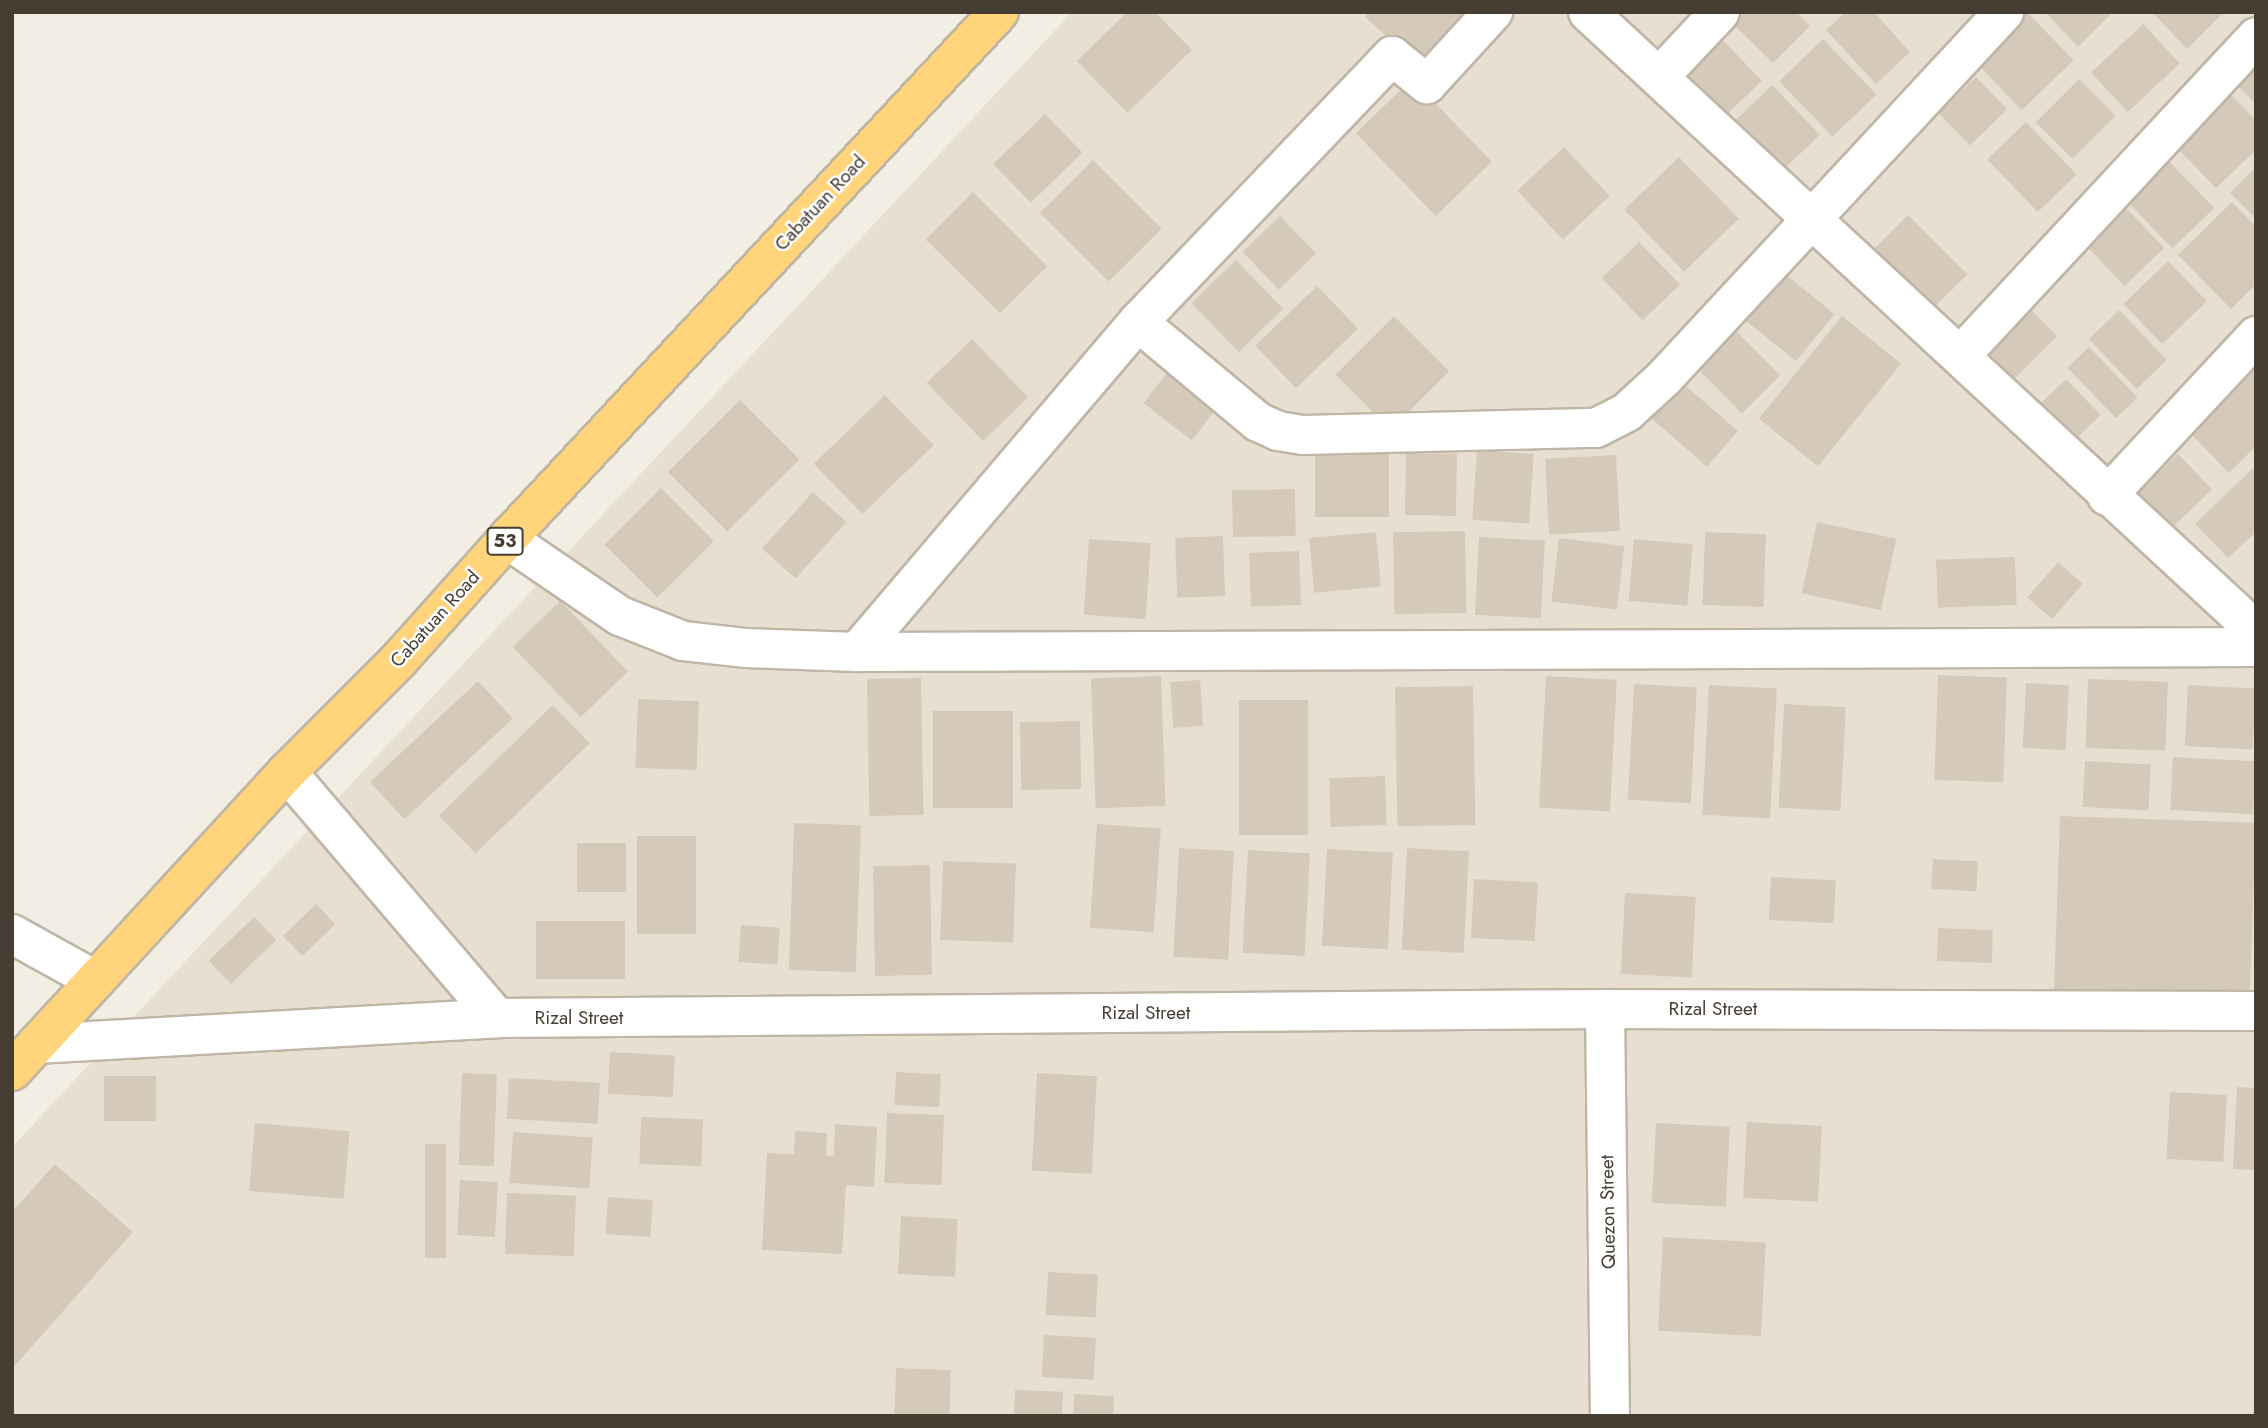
<!DOCTYPE html>
<style>
body{margin:0}
#map{position:relative;width:2268px;height:1428px;overflow:hidden;background:#f3eee4;font-family:Jost,sans-serif}
div>[style]{position:absolute}
[style*='--x']{left:calc(var(--x)*1px);top:calc(var(--y)*1px);width:calc(var(--w)*1px);rotate:calc(var(--a)*1deg)}
.residential>*{inset:0;background:#e7e0d2}
.building>*{inset:0;background:#d5cab9;transform-origin:0 0}
.roads{filter:drop-shadow(2px 0 #bfb6a6) drop-shadow(-2px 0 #bfb6a6) drop-shadow(0 2px #bfb6a6) drop-shadow(0 -2px #bfb6a6)}
.minor>*{height:38px;margin:-19px;padding:0 19px;transform-origin:19px;border-radius:19px;background:#fff}
.trunk>*{height:38px;margin:-19px;padding:0 19px;transform-origin:19px;border-radius:19px;background:#ffd47a}
span{translate:-50% -50%;white-space:nowrap;text-align:center;line-height:1.15;-webkit-text-stroke:5px #fff;paint-order:stroke}
.shield-label span{padding:2px 5px;background:#fff;border:2px solid;border-radius:5px;-webkit-text-stroke-width:0}
.shield-label{font-size:18px;color:#463e33;font-weight:700}
.street-label{font-size:19px;color:#463e33}
.frame{position:absolute;inset:0;border:14px solid #463e33;pointer-events:none}
</style>
<div id="map">
<div class="residential">
<div style="clip-path:polygon(1072px 12px,2256px 12px,2256px 1416px,12px 1416px,12px 1147px)"></div>
</div>
<div class="building">
<div style="clip-path:polygon(1127px 12px,1155px 12px,1192px 50px,1127px 113px,1077px 61px)"></div>
<div style="clip-path:polygon(1369px 12px,1477px 12px,1425px 71px,1365px 17px)"></div>
<div style="clip-path:polygon(1741px 12px,1796px 12px,1810px 26px,1773px 63px,1731px 22px)"></div>
<div style="clip-path:polygon(1846px 12px,1874px 12px,1910px 52px,1876px 84px,1826px 30px)"></div>
<div style="left:2027px;top:12px;width:67px;height:72px;rotate:46deg"></div>
<div style="clip-path:polygon(2045px 12px,2113px 12px,2078px 47px)"></div>
<div style="clip-path:polygon(2152px 12px,2224px 12px,2187px 49px)"></div>
<div style="left:2143px;top:24px;width:54px;height:71px;rotate:47deg"></div>
<div style="left:1714px;top:31px;width:69px;height:52px;rotate:46deg"></div>
<div style="left:1823px;top:39px;width:77px;height:61px;rotate:46deg"></div>
<div style="clip-path:polygon(2256px 59px,2256px 104px,2233px 81px)"></div>
<div style="left:1976px;top:77px;width:45px;height:52px;rotate:46deg"></div>
<div style="left:1412px;top:79px;width:115px;height:78px;rotate:46deg"></div>
<div style="left:2079px;top:79px;width:52px;height:61px;rotate:45deg"></div>
<div style="left:1772px;top:85px;width:69px;height:52px;rotate:46deg"></div>
<div style="clip-path:polygon(2228px 92px,2256px 120px,2256px 150px,2216px 188px,2174px 145px)"></div>
<div style="left:1045px;top:114px;width:54px;height:72px;rotate:46deg"></div>
<div style="left:2026px;top:122px;width:73px;height:54px;rotate:46deg"></div>
<div style="left:1564px;top:147px;width:67px;height:64px;rotate:47deg"></div>
<div style="left:2160px;top:152px;width:78px;height:58px;rotate:46deg"></div>
<div style="left:1679px;top:157px;width:86px;height:76px;rotate:46deg"></div>
<div style="left:1093px;top:160px;width:97px;height:75px;rotate:45deg"></div>
<div style="clip-path:polygon(2256px 167px,2256px 219px,2230px 193px)"></div>
<div style="left:973px;top:192px;width:105px;height:67px;rotate:45deg"></div>
<div style="clip-path:polygon(2232px 202px,2256px 227px,2256px 284px,2231px 309px,2178px 255px)"></div>
<div style="left:2124px;top:206px;width:58px;height:55px;rotate:46deg"></div>
<div style="left:1908px;top:215px;width:84px;height:59px;rotate:45deg"></div>
<div style="left:1280px;top:216px;width:52px;height:52px;rotate:46deg"></div>
<div style="left:1639px;top:242px;width:59px;height:52px;rotate:46deg"></div>
<div style="left:1236px;top:260px;width:68px;height:62px;rotate:46deg"></div>
<div style="left:2168px;top:261px;width:56px;height:62px;rotate:46deg"></div>
<div style="left:1784px;top:273px;width:65px;height:61px;rotate:39deg"></div>
<div style="left:1317px;top:286px;width:59px;height:86px;rotate:46deg"></div>
<div style="left:2031px;top:310px;width:37px;height:60px;rotate:45deg"></div>
<div style="left:2119px;top:310px;width:69px;height:42px;rotate:46deg"></div>
<div style="left:1394px;top:316px;width:78px;height:83px;rotate:45deg"></div>
<div style="left:1842px;top:316px;width:76px;height:132px;rotate:39deg"></div>
<div style="left:1730px;top:325px;width:71px;height:54px;rotate:45deg"></div>
<div style="left:972px;top:339px;width:81px;height:63px;rotate:46deg"></div>
<div style="left:2089px;top:347px;width:70px;height:30px;rotate:46deg"></div>
<div style="clip-path:polygon(2256px 360px,2256px 446px,2229px 473px,2186px 429px)"></div>
<div style="left:1170px;top:369px;width:61px;height:43px;rotate:38deg"></div>
<div style="left:2066px;top:379px;width:50px;height:43px;rotate:46deg"></div>
<div style="left:1679px;top:380px;width:78px;height:47px;rotate:41deg"></div>
<div style="left:885px;top:395px;width:70px;height:99px;rotate:46deg"></div>
<div style="left:740px;top:400px;width:84px;height:102px;rotate:45deg"></div>
<div style="left:1477px;top:450px;width:57px;height:70px;rotate:4deg"></div>
<div style="left:1315px;top:453px;width:74px;height:64px"></div>
<div style="left:1406px;top:453px;width:51px;height:62px;rotate:1deg"></div>
<div style="left:2178px;top:454px;width:49px;height:57px;rotate:46deg"></div>
<div style="left:1616px;top:455px;width:76px;height:71px;rotate:87deg"></div>
<div style="clip-path:polygon(2256px 465px,2256px 532px,2228px 558px,2195px 524px)"></div>
<div style="left:661px;top:488px;width:75px;height:80px;rotate:45deg"></div>
<div style="left:1295px;top:489px;width:47px;height:63px;rotate:89deg"></div>
<div style="left:813px;top:492px;width:45px;height:76px;rotate:42deg"></div>
<div style="left:1817px;top:522px;width:81px;height:73px;rotate:12deg"></div>
<div style="left:1465px;top:531px;width:82px;height:72px;rotate:89deg"></div>
<div style="left:1376px;top:532px;width:55px;height:67px;rotate:85deg"></div>
<div style="left:1705px;top:532px;width:61px;height:73px;rotate:2deg"></div>
<div style="left:1223px;top:536px;width:60px;height:48px;rotate:88deg"></div>
<div style="left:1479px;top:537px;width:66px;height:78px;rotate:3deg"></div>
<div style="left:1559px;top:538px;width:66px;height:64px;rotate:7deg"></div>
<div style="left:1089px;top:539px;width:62px;height:76px;rotate:4deg"></div>
<div style="left:1634px;top:539px;width:59px;height:62px;rotate:5deg"></div>
<div style="left:1299px;top:551px;width:54px;height:50px;rotate:88deg"></div>
<div style="left:2015px;top:557px;width:48px;height:79px;rotate:88deg"></div>
<div style="left:2058px;top:562px;width:33px;height:47px;rotate:41deg"></div>
<div style="left:560px;top:601px;width:98px;height:66px;rotate:46deg"></div>
<div style="left:1938px;top:675px;width:69px;height:105px;rotate:2deg"></div>
<div style="left:1161px;top:676px;width:130px;height:70px;rotate:88deg"></div>
<div style="left:1546px;top:676px;width:71px;height:132px;rotate:3deg"></div>
<div style="left:921px;top:678px;width:137px;height:54px;rotate:89deg"></div>
<div style="left:2088px;top:679px;width:80px;height:69px;rotate:2deg"></div>
<div style="left:1200px;top:680px;width:46px;height:30px;rotate:86deg"></div>
<div style="left:478px;top:681px;width:51px;height:148px;rotate:47deg"></div>
<div style="left:2026px;top:683px;width:43px;height:65px;rotate:3deg"></div>
<div style="left:1634px;top:684px;width:63px;height:116px;rotate:3deg"></div>
<div style="left:1709px;top:685px;width:68px;height:130px;rotate:3deg"></div>
<div style="left:2188px;top:685px;width:68px;height:61px;rotate:3deg"></div>
<div style="left:1473px;top:686px;width:139px;height:78px;rotate:89deg"></div>
<div style="left:638px;top:699px;width:61px;height:69px;rotate:2deg"></div>
<div style="left:1239px;top:700px;width:69px;height:135px"></div>
<div style="left:1784px;top:704px;width:62px;height:104px;rotate:3deg"></div>
<div style="left:553px;top:705px;width:53px;height:159px;rotate:46deg"></div>
<div style="left:933px;top:711px;width:80px;height:97px"></div>
<div style="left:1080px;top:721px;width:68px;height:60px;rotate:89deg"></div>
<div style="left:2173px;top:757px;width:83px;height:53px;rotate:3deg"></div>
<div style="left:2085px;top:761px;width:66px;height:46px;rotate:3deg"></div>
<div style="left:1385px;top:776px;width:49px;height:56px;rotate:88deg"></div>
<div style="left:2060px;top:816px;width:196px;height:176px;rotate:2deg"></div>
<div style="left:794px;top:823px;width:67px;height:147px;rotate:2deg"></div>
<div style="left:1097px;top:824px;width:64px;height:104px;rotate:4deg"></div>
<div style="left:637px;top:836px;width:59px;height:98px"></div>
<div style="left:577px;top:843px;width:49px;height:49px"></div>
<div style="left:1179px;top:848px;width:55px;height:109px;rotate:3deg"></div>
<div style="left:1407px;top:848px;width:62px;height:102px;rotate:3deg"></div>
<div style="left:1327px;top:849px;width:66px;height:97px;rotate:3deg"></div>
<div style="left:1248px;top:850px;width:62px;height:103px;rotate:3deg"></div>
<div style="left:1933px;top:859px;width:45px;height:30px;rotate:3deg"></div>
<div style="left:943px;top:861px;width:73px;height:79px;rotate:2deg"></div>
<div style="left:930px;top:865px;width:110px;height:57px;rotate:89deg"></div>
<div style="left:1771px;top:877px;width:65px;height:43px;rotate:3deg"></div>
<div style="left:1474px;top:879px;width:64px;height:59px;rotate:3deg"></div>
<div style="left:1625px;top:893px;width:71px;height:81px;rotate:3deg"></div>
<div style="left:316px;top:904px;width:28px;height:46px;rotate:46deg"></div>
<div style="left:254px;top:917px;width:32px;height:63px;rotate:46deg"></div>
<div style="left:536px;top:921px;width:89px;height:58px"></div>
<div style="left:741px;top:925px;width:39px;height:37px;rotate:4deg"></div>
<div style="left:1938px;top:928px;width:55px;height:33px;rotate:2deg"></div>
<div style="left:610px;top:1052px;width:65px;height:42px;rotate:3deg"></div>
<div style="left:896px;top:1072px;width:45px;height:33px;rotate:3deg"></div>
<div style="left:462px;top:1073px;width:35px;height:92px;rotate:2deg"></div>
<div style="left:1037px;top:1073px;width:60px;height:98px;rotate:3deg"></div>
<div style="left:156px;top:1076px;width:45px;height:52px;rotate:90deg"></div>
<div style="left:509px;top:1078px;width:91px;height:41px;rotate:3deg"></div>
<div style="clip-path:polygon(2237px 1087px,2256px 1088px,2256px 1170px,2233px 1169px)"></div>
<div style="left:2170px;top:1092px;width:57px;height:67px;rotate:3deg"></div>
<div style="left:887px;top:1113px;width:57px;height:70px;rotate:2deg"></div>
<div style="left:641px;top:1117px;width:62px;height:47px;rotate:2deg"></div>
<div style="left:1747px;top:1122px;width:75px;height:76px;rotate:3deg"></div>
<div style="left:255px;top:1123px;width:95px;height:68px;rotate:5deg"></div>
<div style="left:1656px;top:1123px;width:74px;height:80px;rotate:3deg"></div>
<div style="clip-path:polygon(835px 1124px,877px 1127px,874px 1187px,846px 1185px,842px 1254px,762px 1250px,767px 1153px,794px 1154px,795px 1131px,827px 1133px,826px 1156px,834px 1156px)"></div>
<div style="left:513px;top:1132px;width:80px;height:51px;rotate:4deg"></div>
<div style="left:425px;top:1144px;width:21px;height:114px"></div>
<div style="clip-path:polygon(55px 1164px,133px 1232px,12px 1369px,12px 1212px)"></div>
<div style="left:460px;top:1180px;width:38px;height:55px;rotate:3deg"></div>
<div style="left:507px;top:1193px;width:69px;height:61px;rotate:2deg"></div>
<div style="left:608px;top:1197px;width:45px;height:37px;rotate:4deg"></div>
<div style="left:901px;top:1216px;width:57px;height:58px;rotate:3deg"></div>
<div style="left:1663px;top:1237px;width:103px;height:94px;rotate:3deg"></div>
<div style="left:1048px;top:1272px;width:50px;height:43px;rotate:3deg"></div>
<div style="left:1044px;top:1335px;width:52px;height:42px;rotate:3deg"></div>
<div style="left:896px;top:1368px;width:55px;height:48px;rotate:2deg"></div>
<div style="left:1015px;top:1390px;width:48px;height:26px;rotate:2deg"></div>
<div style="left:1074px;top:1394px;width:40px;height:22px;rotate:3deg"></div>
</div>
<div class="roads">
<div class="minor">
<div style="--x:1588;--y:12;--w:905;--a:42.81"></div>
<div style="--x:1659;--y:77;--w:89;--a:-46.8"></div>
<div style="--x:1138;--y:322;--w:156;--a:39.8"></div>
<div style="--x:1258;--y:422;--w:22;--a:24"></div>
<div style="--x:1278;--y:431;--w:25;--a:9"></div>
<div style="--x:1303;--y:435;--w:293;--a:-1.4"></div>
<div style="--x:1596;--y:428;--w:35;--a:-27"></div>
<div style="--x:1627;--y:412;--w:50;--a:-42.6"></div>
<div style="--x:1664;--y:378;--w:500;--a:-47.1"></div>
<div style="--x:1960;--y:356;--w:435;--a:-47.1"></div>
<div style="--x:2107;--y:496;--w:219;--a:-47"></div>
<div style="--x:507;--y:539;--w:137;--a:34.3"></div>
<div style="--x:620;--y:616;--w:68;--a:21.6"></div>
<div style="--x:683;--y:641;--w:62;--a:6.4"></div>
<div style="--x:745;--y:648;--w:112;--a:2"></div>
<div style="--x:857;--y:652;--w:1399;--a:-0.2"></div>
<div style="--x:857;--y:652;--w:433;--a:-49.6"></div>
<div style="--x:1138;--y:322;--w:368;--a:-46.3"></div>
<div style="--x:1392;--y:56;--w:45;--a:38.7"></div>
<div style="--x:1427;--y:84;--w:98;--a:-47.5"></div>
<div style="--x:287;--y:772;--w:323;--a:49.5"></div>
<div style="--x:12;--y:934;--w:95;--a:29"></div>
<div style="--x:1605;--y:1009;--w:407;--a:89.3"></div>
<div style="--x:37;--y:1044;--w:461;--a:-3.2"></div>
<div style="--x:497;--y:1018;--w:1108;--a:-0.47"></div>
<div style="--x:1605;--y:1009;--w:651;--a:0.18"></div>
</div>
<div class="trunk">
<div style="--x:12;--y:1071;--w:406;--a:-47.4"></div>
<div style="--x:287;--y:772;--w:157;--a:-45"></div>
<div style="--x:398;--y:661;--w:164;--a:-48.2"></div>
<div style="--x:507;--y:539;--w:721;--a:-46.97"></div>
</div>
</div>
<div class="shield-label">
<span style="left:505px;top:541px">53</span>
</div>
<div class="street-label">
<span style="left:820px;top:203px;rotate:-47deg">Cabatuan Road</span>
<span style="left:435px;top:619px;rotate:-48deg">Cabatuan Road</span>
<span style="left:1713px;top:1009px">Rizal Street</span>
<span style="left:1146px;top:1013px">Rizal Street</span>
<span style="left:579px;top:1018px">Rizal Street</span>
<span style="left:1608px;top:1212px;rotate:-91deg">Quezon Street</span>
</div>
<div class="frame"></div>
</div>
